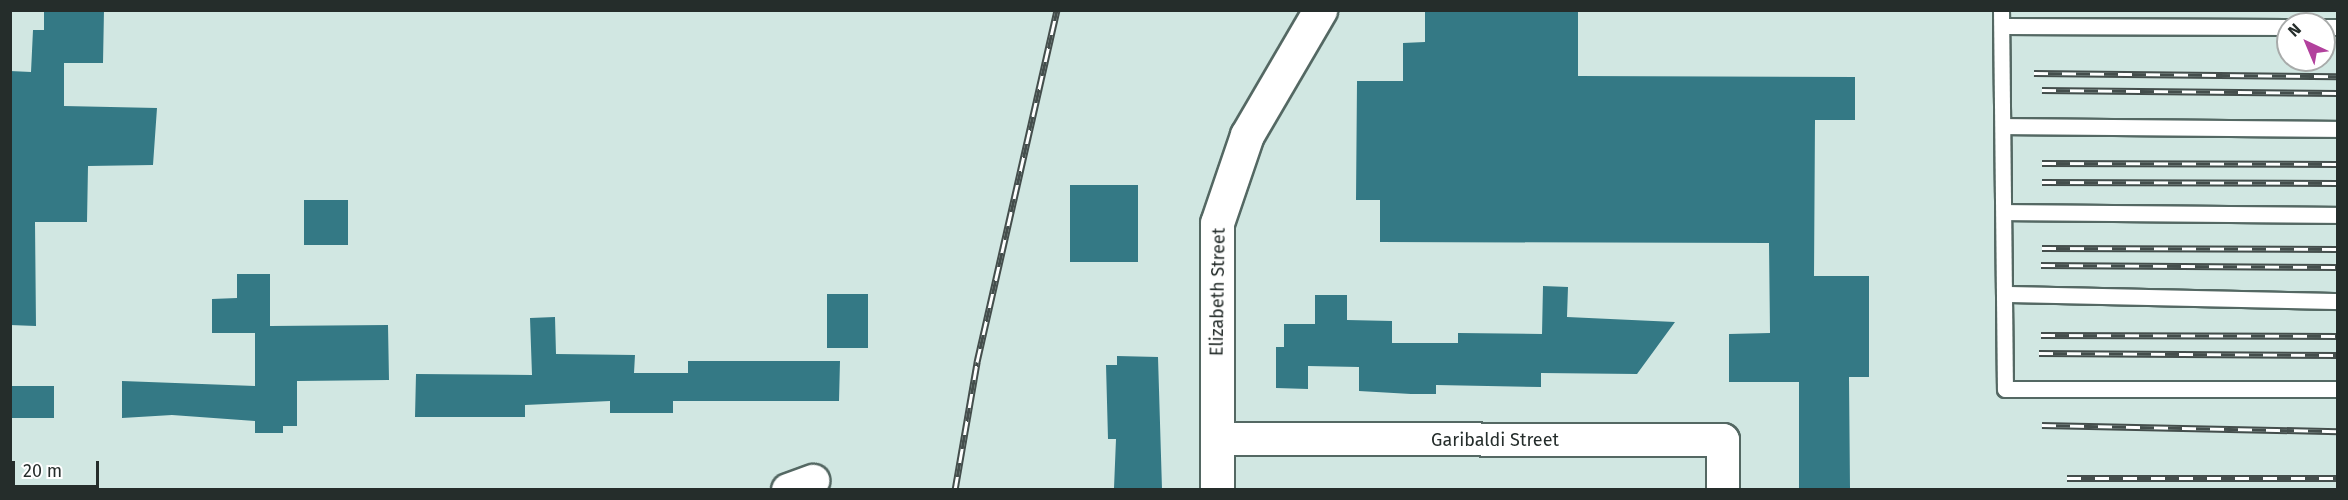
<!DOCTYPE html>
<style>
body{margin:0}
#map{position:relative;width:2348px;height:500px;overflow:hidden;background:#d1e7e2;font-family:"Fira Sans",sans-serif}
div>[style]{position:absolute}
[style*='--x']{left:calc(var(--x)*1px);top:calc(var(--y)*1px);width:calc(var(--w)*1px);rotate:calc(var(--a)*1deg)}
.building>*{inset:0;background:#347985;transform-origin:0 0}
.roads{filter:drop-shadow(2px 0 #546863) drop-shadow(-2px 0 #546863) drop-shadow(0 2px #546863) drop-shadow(0 -2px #546863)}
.lane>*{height:15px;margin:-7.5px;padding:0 7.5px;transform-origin:7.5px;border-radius:7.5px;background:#fff}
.street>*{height:32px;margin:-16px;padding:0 16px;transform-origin:16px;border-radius:16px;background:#fff}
.secondary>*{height:33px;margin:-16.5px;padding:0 16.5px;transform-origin:16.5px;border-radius:16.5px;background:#fff}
.rail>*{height:7px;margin-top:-3.5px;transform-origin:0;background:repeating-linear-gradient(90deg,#fff 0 14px,#444e4c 0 28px);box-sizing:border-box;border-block:2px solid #444e4c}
span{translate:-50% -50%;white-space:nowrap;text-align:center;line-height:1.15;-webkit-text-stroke:6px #fff;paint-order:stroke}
.street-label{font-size:18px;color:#252d2b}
.frame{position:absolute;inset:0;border:12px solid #252d2b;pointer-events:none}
.north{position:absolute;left:2276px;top:12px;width:60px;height:60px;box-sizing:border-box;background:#fff;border:2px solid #a8abaa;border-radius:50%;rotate:316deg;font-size:16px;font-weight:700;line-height:24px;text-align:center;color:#252d2b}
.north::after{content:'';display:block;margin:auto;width:21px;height:27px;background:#b2419d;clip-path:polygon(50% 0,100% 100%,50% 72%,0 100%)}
.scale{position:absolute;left:12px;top:461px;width:87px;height:27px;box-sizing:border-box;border:3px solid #252d2b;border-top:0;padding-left:8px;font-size:18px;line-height:21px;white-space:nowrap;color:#252d2b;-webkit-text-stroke:4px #fff;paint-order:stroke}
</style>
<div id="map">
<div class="building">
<div style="clip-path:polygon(44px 10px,104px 10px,103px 63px,64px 63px,64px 106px,157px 108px,153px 165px,88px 166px,87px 222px,35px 222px,36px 326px,10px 325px,10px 71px,31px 72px,33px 30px,44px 30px)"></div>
<div style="clip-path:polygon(1425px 10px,1578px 10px,1578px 76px,1855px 77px,1855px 120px,1815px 120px,1814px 276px,1869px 276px,1869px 377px,1849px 377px,1850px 489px,1799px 489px,1799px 382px,1729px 382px,1729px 334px,1770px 333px,1769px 243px,1380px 242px,1380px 200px,1356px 200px,1357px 81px,1403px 81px,1403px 43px,1425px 42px)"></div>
<div style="left:1070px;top:185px;width:68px;height:77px"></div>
<div style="left:304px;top:200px;width:44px;height:45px"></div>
<div style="clip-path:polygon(237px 274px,270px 274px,270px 326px,388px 325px,389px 380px,297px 381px,297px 426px,283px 426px,283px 433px,255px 433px,255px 421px,172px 415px,122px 418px,122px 381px,255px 386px,255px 333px,212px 333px,212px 299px,237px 298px)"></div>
<div style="clip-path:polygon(1543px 286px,1568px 287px,1567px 317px,1675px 322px,1637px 374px,1541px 373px,1541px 387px,1436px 385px,1436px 394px,1411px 394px,1359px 391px,1359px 367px,1308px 366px,1308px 389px,1276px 388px,1276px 347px,1284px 347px,1284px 324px,1315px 324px,1315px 295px,1347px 295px,1347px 320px,1392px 321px,1392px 343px,1458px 343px,1458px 333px,1542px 334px)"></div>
<div style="left:827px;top:294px;width:41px;height:54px"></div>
<div style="clip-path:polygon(555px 317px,556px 354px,635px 355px,634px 373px,688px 373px,688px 361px,840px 361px,839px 401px,673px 401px,673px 413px,610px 413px,610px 401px,525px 405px,525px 417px,415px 417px,416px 374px,532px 375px,530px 318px)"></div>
<div style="clip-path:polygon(1117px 356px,1158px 357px,1162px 489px,1114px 488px,1116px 439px,1108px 439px,1106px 365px,1117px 365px)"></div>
<div style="left:10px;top:386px;width:44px;height:32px"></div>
</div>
<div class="roads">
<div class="lane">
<div style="--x:2001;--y:10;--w:379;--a:89.4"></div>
<div style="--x:2005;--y:389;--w:333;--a:0"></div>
<div style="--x:2003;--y:26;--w:285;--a:0.2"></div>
<div style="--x:2324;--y:27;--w:14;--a:0"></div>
<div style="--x:2004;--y:126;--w:334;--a:0.5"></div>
<div style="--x:2004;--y:212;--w:334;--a:0.5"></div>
<div style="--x:2005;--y:294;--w:333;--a:1.2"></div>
</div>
<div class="street">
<div style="--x:1217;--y:439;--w:506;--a:0.11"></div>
<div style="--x:1723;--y:440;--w:50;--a:90"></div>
<div style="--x:788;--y:490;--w:27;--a:-20"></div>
</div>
<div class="secondary">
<div style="--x:1217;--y:490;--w:267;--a:-90"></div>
<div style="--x:1217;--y:223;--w:93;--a:-71.2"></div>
<div style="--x:1247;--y:135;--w:145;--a:-59.7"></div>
</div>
</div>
<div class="rail">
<div style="--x:2034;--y:73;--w:304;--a:0.6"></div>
<div style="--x:2042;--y:90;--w:296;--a:0.6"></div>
<div style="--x:2042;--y:163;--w:296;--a:0.2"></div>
<div style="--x:2042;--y:182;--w:296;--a:0.2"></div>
<div style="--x:2042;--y:248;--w:296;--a:0.2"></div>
<div style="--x:2041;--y:265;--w:297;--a:0.4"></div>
<div style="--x:2041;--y:335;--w:297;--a:0.2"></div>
<div style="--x:2039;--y:353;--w:299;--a:0.4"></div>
<div style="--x:2042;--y:425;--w:296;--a:1.2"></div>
<div style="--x:2067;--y:478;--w:271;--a:0"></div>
<div style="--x:955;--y:490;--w:130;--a:-80.2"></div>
<div style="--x:977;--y:362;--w:361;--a:-77.2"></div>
</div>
<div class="street-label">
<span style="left:1218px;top:292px;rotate:-89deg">Elizabeth Street</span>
<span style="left:1495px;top:440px">Garibaldi Street</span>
</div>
<div class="frame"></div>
<div class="north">N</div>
<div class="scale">20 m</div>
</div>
